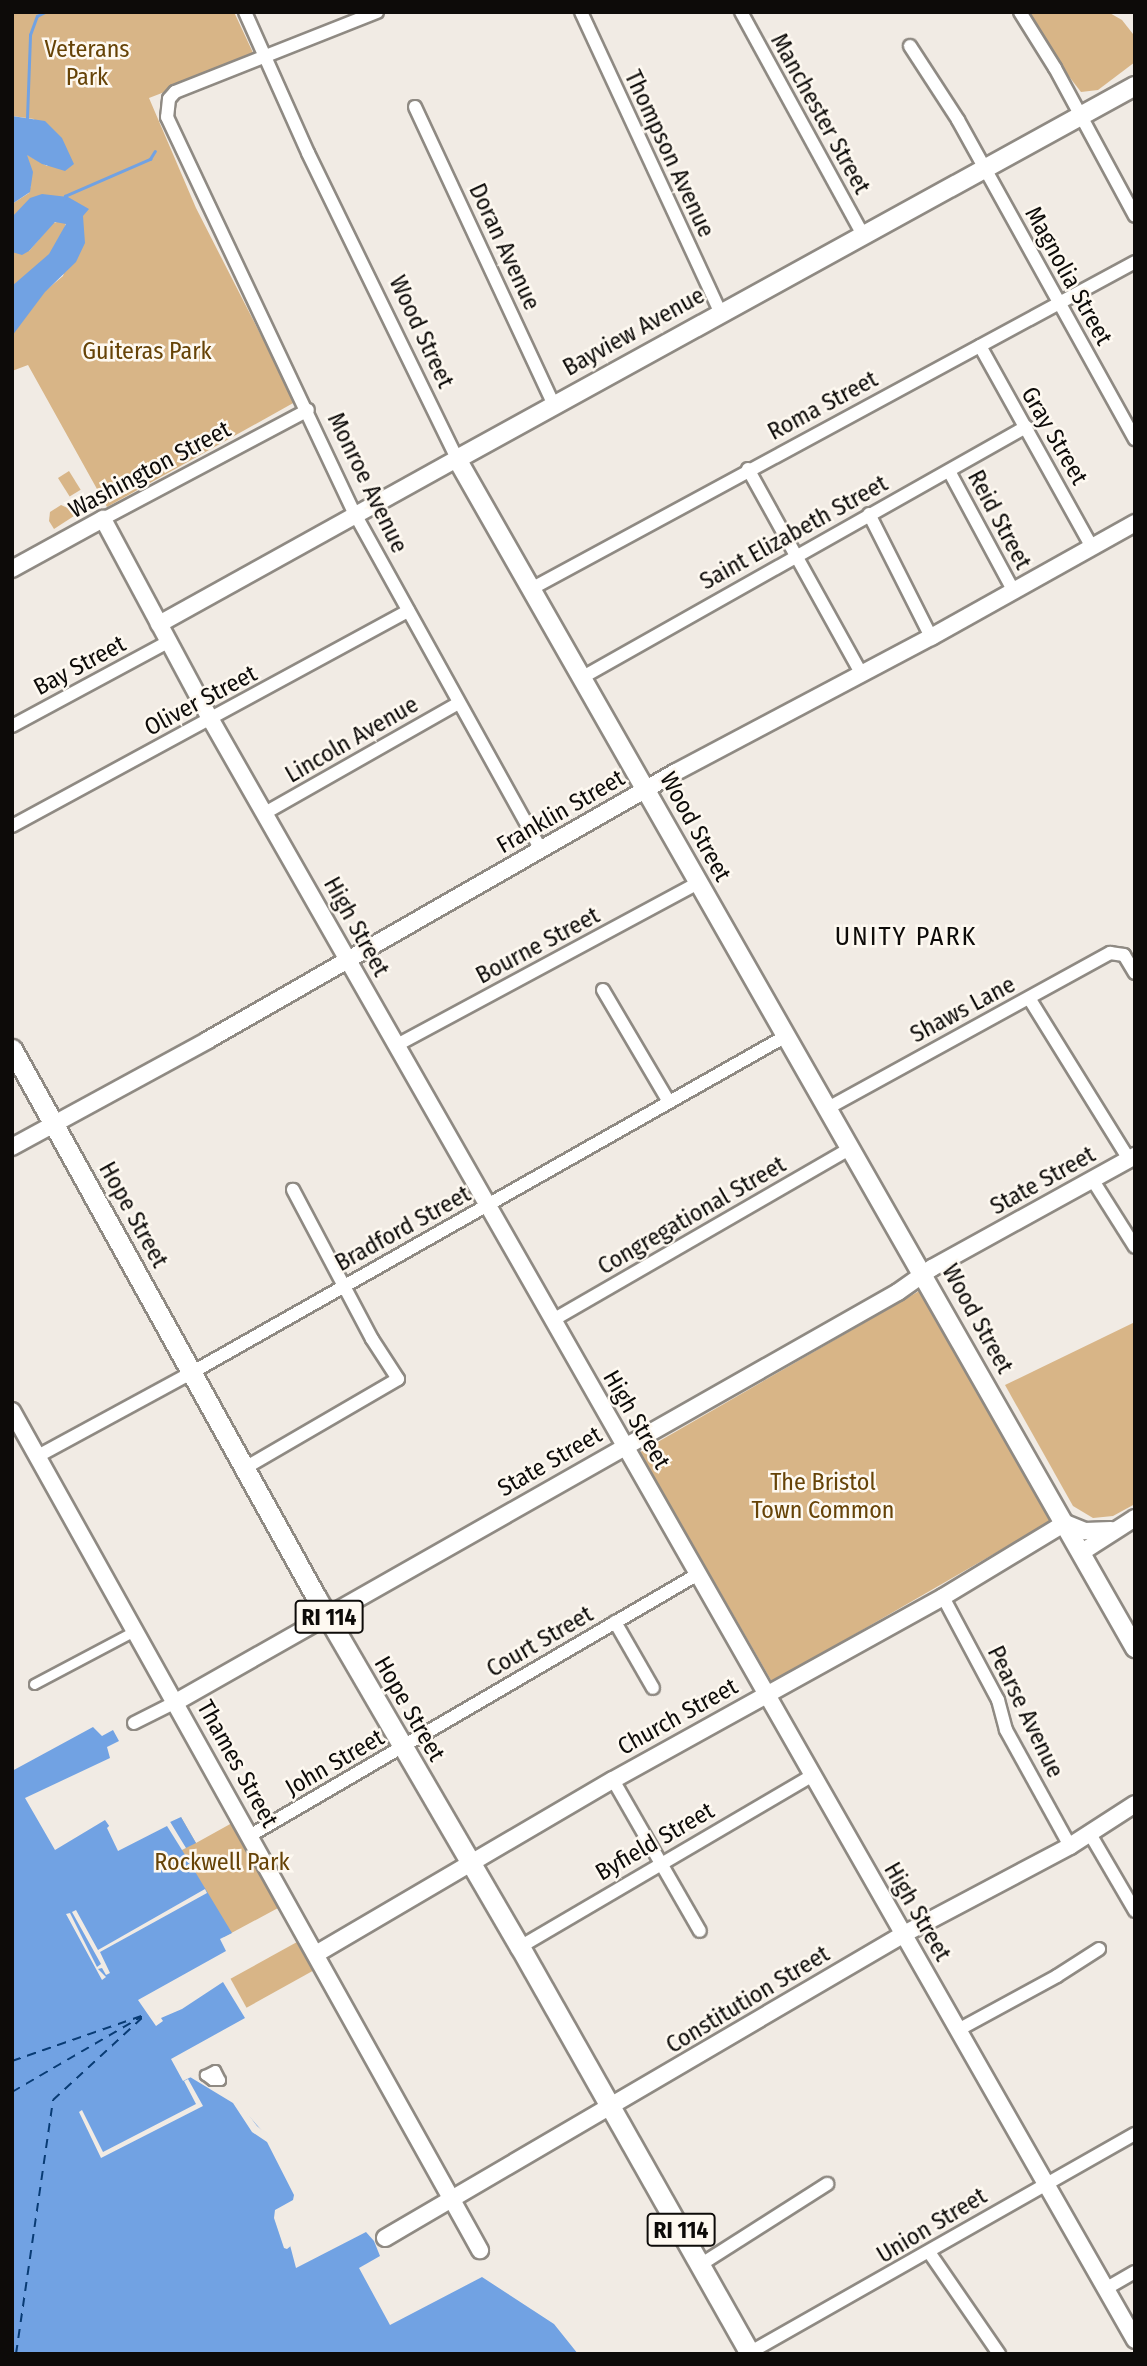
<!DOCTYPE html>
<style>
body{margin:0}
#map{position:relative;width:1147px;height:2366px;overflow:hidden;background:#f1ebe4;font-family:"Fira Sans Condensed",sans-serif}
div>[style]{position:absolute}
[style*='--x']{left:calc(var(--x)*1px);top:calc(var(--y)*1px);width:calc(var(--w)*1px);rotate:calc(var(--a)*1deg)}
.green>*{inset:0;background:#d8b587;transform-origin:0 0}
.water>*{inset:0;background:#71a2e3}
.pier>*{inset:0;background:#f1ebe4}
.stream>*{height:2.5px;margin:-1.25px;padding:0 1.25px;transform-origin:1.25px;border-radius:1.25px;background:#71a2e3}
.ferry>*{height:2px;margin-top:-1px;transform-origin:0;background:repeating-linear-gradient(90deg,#083b74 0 9px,transparent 0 16px)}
.roads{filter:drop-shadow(2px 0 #8f8a83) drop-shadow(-2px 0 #8f8a83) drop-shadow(0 2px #8f8a83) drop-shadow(0 -2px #8f8a83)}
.pedestrian>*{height:9px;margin:-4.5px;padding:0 4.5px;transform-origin:4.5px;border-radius:4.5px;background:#fff}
.minor>*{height:12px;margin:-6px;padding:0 6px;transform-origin:6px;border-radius:6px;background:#fff}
.tertiary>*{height:16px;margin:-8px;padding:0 8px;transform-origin:8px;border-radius:8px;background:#fff}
.secondary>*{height:18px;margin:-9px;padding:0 9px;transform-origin:9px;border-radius:9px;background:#fff}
.primary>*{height:19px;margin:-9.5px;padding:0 9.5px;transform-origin:9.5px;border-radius:9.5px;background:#fff}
span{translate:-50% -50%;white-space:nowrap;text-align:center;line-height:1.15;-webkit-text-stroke:5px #fef9f1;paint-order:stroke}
.shield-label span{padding:2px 5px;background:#fef9f1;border:2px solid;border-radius:5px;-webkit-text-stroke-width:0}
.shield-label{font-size:23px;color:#0d0b09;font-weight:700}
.park-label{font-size:24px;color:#664307}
.street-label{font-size:24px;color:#0d0b09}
.neighbourhood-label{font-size:26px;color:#0d0b09;letter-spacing:2px}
.frame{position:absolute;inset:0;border:14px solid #0d0b09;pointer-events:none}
</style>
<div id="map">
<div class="green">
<div style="clip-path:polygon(12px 12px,234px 12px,255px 57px,149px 98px,196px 208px,295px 402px,107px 507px,28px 365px,12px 371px,12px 331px,45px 291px,63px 276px,83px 216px,12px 220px,12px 204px,29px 193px,31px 184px,26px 154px,47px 166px,52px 162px,34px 119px,12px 116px)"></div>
<div style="clip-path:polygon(1019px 12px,1108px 12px,1122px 20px,1133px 34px,1135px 62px,1098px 90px,1081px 92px)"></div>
<div style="clip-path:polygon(61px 221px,66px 223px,60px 242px,12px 302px,12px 252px,29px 251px,53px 223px)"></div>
<div style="left:69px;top:471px;width:22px;height:13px;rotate:58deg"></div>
<div style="clip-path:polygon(61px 505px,70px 509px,74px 516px,54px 529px,49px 521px,50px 512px)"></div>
<div style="left:921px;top:1290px;width:265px;height:325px;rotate:60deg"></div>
<div style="clip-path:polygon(1135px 1322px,1135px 1504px,1113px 1516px,1093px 1518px,1073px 1506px,1005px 1385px)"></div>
<div style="clip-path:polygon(181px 1817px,196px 1843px,232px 1823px,278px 1908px,224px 1937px,181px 1855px)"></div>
<div style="left:297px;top:1942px;width:33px;height:76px;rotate:61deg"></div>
</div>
<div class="water">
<div style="clip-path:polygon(12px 116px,45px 121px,62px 138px,74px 164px,65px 171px,42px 164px,27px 155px,33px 172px,30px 192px,12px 204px)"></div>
<div style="clip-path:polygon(42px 194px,68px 197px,89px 209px,83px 216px,85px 243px,76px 262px,45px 292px,12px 336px,12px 286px,49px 254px,66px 224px,55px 222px,29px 251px,22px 255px,12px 252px,12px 217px,30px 198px)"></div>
<div style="clip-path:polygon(93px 1727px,102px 1736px,113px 1730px,119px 1741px,107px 1747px,110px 1758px,25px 1798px,55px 1850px,105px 1820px,122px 1844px,181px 1817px,196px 1843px,182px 1850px,232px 1933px,220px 1939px,226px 1951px,138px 2000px,156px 2026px,163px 2021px,161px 2018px,182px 2009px,223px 1982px,245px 2018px,171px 2059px,183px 2081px,195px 2075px,235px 2100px,271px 2141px,298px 2194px,296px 2200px,281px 2211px,296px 2268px,366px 2232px,374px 2241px,380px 2256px,359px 2268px,390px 2325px,482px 2277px,554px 2324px,578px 2354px,12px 2354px,12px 1771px)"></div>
</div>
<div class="pier">
<div style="clip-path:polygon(169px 1820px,186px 1848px,182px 1850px,167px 1826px,118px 1851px,107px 1828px,113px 1822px,123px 1840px)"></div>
<div style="clip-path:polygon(205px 1889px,207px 1893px,100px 1952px,110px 1973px,106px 1975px,102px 1968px,98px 1969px,106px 1977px,102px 1980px,66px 1914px,70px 1913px,97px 1967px,101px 1964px,72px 1912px,76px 1910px,98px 1950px)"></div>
<div style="clip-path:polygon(197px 2073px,235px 2096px,257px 2126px,274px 2140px,301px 2194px,294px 2208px,284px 2213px,292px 2245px,287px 2249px,284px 2248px,274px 2218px,275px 2210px,293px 2200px,294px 2195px,267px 2142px,252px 2132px,233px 2103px,190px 2077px)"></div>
<div style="clip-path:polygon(188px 2079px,203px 2106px,101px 2158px,79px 2112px,82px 2110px,103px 2152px,196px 2104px,184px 2081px)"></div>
</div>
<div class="stream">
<div style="--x:27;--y:118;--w:83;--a:-87.9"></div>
<div style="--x:30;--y:35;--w:20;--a:-70"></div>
<div style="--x:37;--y:16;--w:9;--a:-27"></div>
<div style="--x:64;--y:199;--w:3;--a:-72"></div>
<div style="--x:65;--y:196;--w:93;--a:-23.5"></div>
<div style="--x:150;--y:159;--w:9;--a:-58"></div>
</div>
<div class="ferry">
<div style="--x:12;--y:2061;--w:140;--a:-19.2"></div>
<div style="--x:12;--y:2092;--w:149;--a:-30.2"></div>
<div style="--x:16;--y:2354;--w:257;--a:-81.7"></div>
<div style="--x:53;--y:2100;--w:125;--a:-42.7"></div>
</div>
<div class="roads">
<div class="pedestrian">
<div style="--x:34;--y:1684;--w:115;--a:-27.9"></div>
<div style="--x:215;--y:2070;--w:11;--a:63"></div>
<div style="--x:220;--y:2080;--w:8;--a:180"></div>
<div style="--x:212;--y:2080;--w:9;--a:-144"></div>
<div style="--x:205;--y:2075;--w:11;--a:-27"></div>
</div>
<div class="minor">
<div style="--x:245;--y:12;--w:154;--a:65.9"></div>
<div style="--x:308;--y:153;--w:340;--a:64"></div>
<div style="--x:377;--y:12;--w:217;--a:158.4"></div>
<div style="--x:175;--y:92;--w:9;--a:131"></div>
<div style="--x:169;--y:99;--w:18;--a:96"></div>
<div style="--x:167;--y:117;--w:441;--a:64.7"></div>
<div style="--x:356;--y:516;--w:382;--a:61"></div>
<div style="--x:581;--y:12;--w:331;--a:65.1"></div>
<div style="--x:741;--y:12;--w:254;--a:61.3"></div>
<div style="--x:1020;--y:12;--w:66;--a:58"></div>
<div style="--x:1055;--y:68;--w:168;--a:61.6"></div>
<div style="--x:910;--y:46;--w:88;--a:57"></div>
<div style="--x:958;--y:120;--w:365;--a:61"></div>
<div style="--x:415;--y:107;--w:329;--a:65"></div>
<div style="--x:980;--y:346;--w:230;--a:60.9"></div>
<div style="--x:748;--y:469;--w:233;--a:61"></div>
<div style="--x:949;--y:471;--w:135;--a:61.7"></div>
<div style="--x:869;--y:514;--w:138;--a:63.2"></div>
<div style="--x:103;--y:519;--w:232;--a:-28"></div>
<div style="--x:531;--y:589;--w:687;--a:-28.43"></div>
<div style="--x:583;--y:677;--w:509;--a:-29.44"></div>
<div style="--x:12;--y:726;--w:177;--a:-28.3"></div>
<div style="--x:265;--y:813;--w:223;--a:-29.6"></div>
<div style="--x:12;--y:826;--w:451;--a:-28.5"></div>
<div style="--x:603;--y:990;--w:130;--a:59.5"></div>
<div style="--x:1029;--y:998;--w:190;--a:58.2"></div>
<div style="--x:397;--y:1045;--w:342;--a:-28.3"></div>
<div style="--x:828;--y:1108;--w:322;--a:-28.8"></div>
<div style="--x:1110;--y:953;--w:14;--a:8"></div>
<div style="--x:1124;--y:955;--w:21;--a:59"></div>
<div style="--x:1092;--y:1179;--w:80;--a:57.7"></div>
<div style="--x:553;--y:1320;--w:344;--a:-30"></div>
<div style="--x:38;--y:1456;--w:174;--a:-28.5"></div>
<div style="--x:191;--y:1373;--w:684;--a:-29.53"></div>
<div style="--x:245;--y:1468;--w:177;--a:-30.2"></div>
<div style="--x:398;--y:1379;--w:48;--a:-123"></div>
<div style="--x:372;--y:1339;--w:169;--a:-117.9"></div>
<div style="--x:943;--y:1597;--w:117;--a:61.9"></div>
<div style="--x:998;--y:1700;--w:31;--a:75"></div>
<div style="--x:1006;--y:1730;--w:132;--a:61.1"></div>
<div style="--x:615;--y:1622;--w:76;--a:60.1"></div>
<div style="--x:134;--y:1723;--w:47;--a:-26.6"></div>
<div style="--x:613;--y:1780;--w:174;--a:60.1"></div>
<div style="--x:1090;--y:1834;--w:89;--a:59.7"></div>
<div style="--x:251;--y:1835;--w:518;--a:-30.28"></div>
<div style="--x:520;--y:1947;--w:340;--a:-30.4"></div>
<div style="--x:958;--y:2030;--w:113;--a:-28.6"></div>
<div style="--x:1057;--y:1976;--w:50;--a:-32.7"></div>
<div style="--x:929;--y:2252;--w:124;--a:55.5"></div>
<div style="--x:700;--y:2265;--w:151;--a:-32.5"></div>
<div style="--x:1107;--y:2288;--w:32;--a:-30"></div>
<div style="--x:749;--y:2353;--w:444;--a:-29.6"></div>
</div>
<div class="tertiary">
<div style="--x:12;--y:569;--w:104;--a:-28.8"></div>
<div style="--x:103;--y:519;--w:228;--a:61.8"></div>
<div style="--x:211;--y:720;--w:1865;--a:60.3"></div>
<div style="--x:159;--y:624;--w:341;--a:-29"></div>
<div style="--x:12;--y:1147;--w:223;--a:-28.6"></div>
<div style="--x:208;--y:1040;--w:539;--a:-29.8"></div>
<div style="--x:676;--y:772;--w:289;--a:-27.9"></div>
<div style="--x:931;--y:637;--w:234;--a:-29.2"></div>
<div style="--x:12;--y:1411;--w:961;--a:60.85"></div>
<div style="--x:1082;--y:1552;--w:63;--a:-32.7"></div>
<div style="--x:176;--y:1702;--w:830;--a:-29.59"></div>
<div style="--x:898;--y:1292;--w:42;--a:-35.2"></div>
<div style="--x:932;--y:1268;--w:232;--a:-28.9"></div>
<div style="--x:316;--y:1954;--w:344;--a:-30.4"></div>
<div style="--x:613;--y:1780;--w:377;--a:-29"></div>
<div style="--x:943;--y:1597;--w:143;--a:-31.2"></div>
<div style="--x:1065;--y:1523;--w:22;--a:22"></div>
<div style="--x:1085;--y:1531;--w:26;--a:-2"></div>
<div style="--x:385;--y:2238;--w:601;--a:-30.36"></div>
<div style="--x:904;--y:1934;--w:188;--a:-27.9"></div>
<div style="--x:1070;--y:1846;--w:77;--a:-32.9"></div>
</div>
<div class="secondary">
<div style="--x:1135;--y:86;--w:774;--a:151.18"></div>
<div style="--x:457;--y:459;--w:1369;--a:60.31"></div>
</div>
<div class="primary">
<div style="--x:12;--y:1049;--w:627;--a:60.98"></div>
<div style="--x:316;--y:1597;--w:405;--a:59.8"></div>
<div style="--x:520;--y:1947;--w:467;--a:60.5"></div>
</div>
</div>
<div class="shield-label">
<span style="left:329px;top:1617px">RI 114</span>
<span style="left:681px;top:2230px">RI 114</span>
</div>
<div class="park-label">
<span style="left:87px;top:64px">Veterans<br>Park</span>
<span style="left:147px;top:352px">Guiteras Park</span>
<span style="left:823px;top:1497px">The Bristol<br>Town Common</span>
<span style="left:222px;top:1863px">Rockwell Park</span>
</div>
<div class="street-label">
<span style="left:820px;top:114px;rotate:61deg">Manchester Street</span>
<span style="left:669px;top:154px;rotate:65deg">Thompson Avenue</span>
<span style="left:504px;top:247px;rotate:65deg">Doran Avenue</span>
<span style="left:1068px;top:276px;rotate:61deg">Magnolia Street</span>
<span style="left:421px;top:332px;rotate:65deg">Wood Street</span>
<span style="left:634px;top:332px;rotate:-29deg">Bayview Avenue</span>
<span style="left:823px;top:406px;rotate:-28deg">Roma Street</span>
<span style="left:1054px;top:436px;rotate:60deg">Gray Street</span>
<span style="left:150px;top:470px;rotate:-28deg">Washington Street</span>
<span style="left:367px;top:483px;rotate:64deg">Monroe Avenue</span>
<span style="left:999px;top:520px;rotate:62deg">Reid Street</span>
<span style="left:794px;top:533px;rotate:-29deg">Saint Elizabeth Street</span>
<span style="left:80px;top:666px;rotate:-28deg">Bay Street</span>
<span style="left:201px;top:701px;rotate:-28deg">Oliver Street</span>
<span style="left:352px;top:740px;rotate:-30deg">Lincoln Avenue</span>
<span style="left:561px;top:812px;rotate:-30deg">Franklin Street</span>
<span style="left:695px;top:827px;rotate:61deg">Wood Street</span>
<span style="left:356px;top:927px;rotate:61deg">High Street</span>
<span style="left:538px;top:946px;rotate:-28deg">Bourne Street</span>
<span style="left:963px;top:1010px;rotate:-28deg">Shaws Lane</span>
<span style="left:1043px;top:1181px;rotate:-29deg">State Street</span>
<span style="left:133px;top:1215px;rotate:61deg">Hope Street</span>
<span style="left:692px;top:1216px;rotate:-30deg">Congregational Street</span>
<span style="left:403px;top:1229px;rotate:-29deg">Bradford Street</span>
<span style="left:977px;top:1319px;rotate:61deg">Wood Street</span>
<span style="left:636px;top:1420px;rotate:60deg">High Street</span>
<span style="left:550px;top:1462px;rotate:-30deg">State Street</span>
<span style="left:540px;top:1642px;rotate:-30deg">Court Street</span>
<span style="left:409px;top:1709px;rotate:60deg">Hope Street</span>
<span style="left:1025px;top:1712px;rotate:64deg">Pearse Avenue</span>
<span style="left:678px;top:1717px;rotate:-29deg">Church Street</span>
<span style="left:335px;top:1763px;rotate:-30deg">John Street</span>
<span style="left:237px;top:1764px;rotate:61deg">Thames Street</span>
<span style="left:655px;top:1842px;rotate:-30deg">Byfield Street</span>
<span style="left:917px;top:1912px;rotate:60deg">High Street</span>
<span style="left:748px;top:2000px;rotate:-31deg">Constitution Street</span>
<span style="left:932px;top:2226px;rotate:-31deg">Union Street</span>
</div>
<div class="neighbourhood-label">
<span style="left:906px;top:937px">UNITY PARK</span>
</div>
<div class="frame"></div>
</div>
